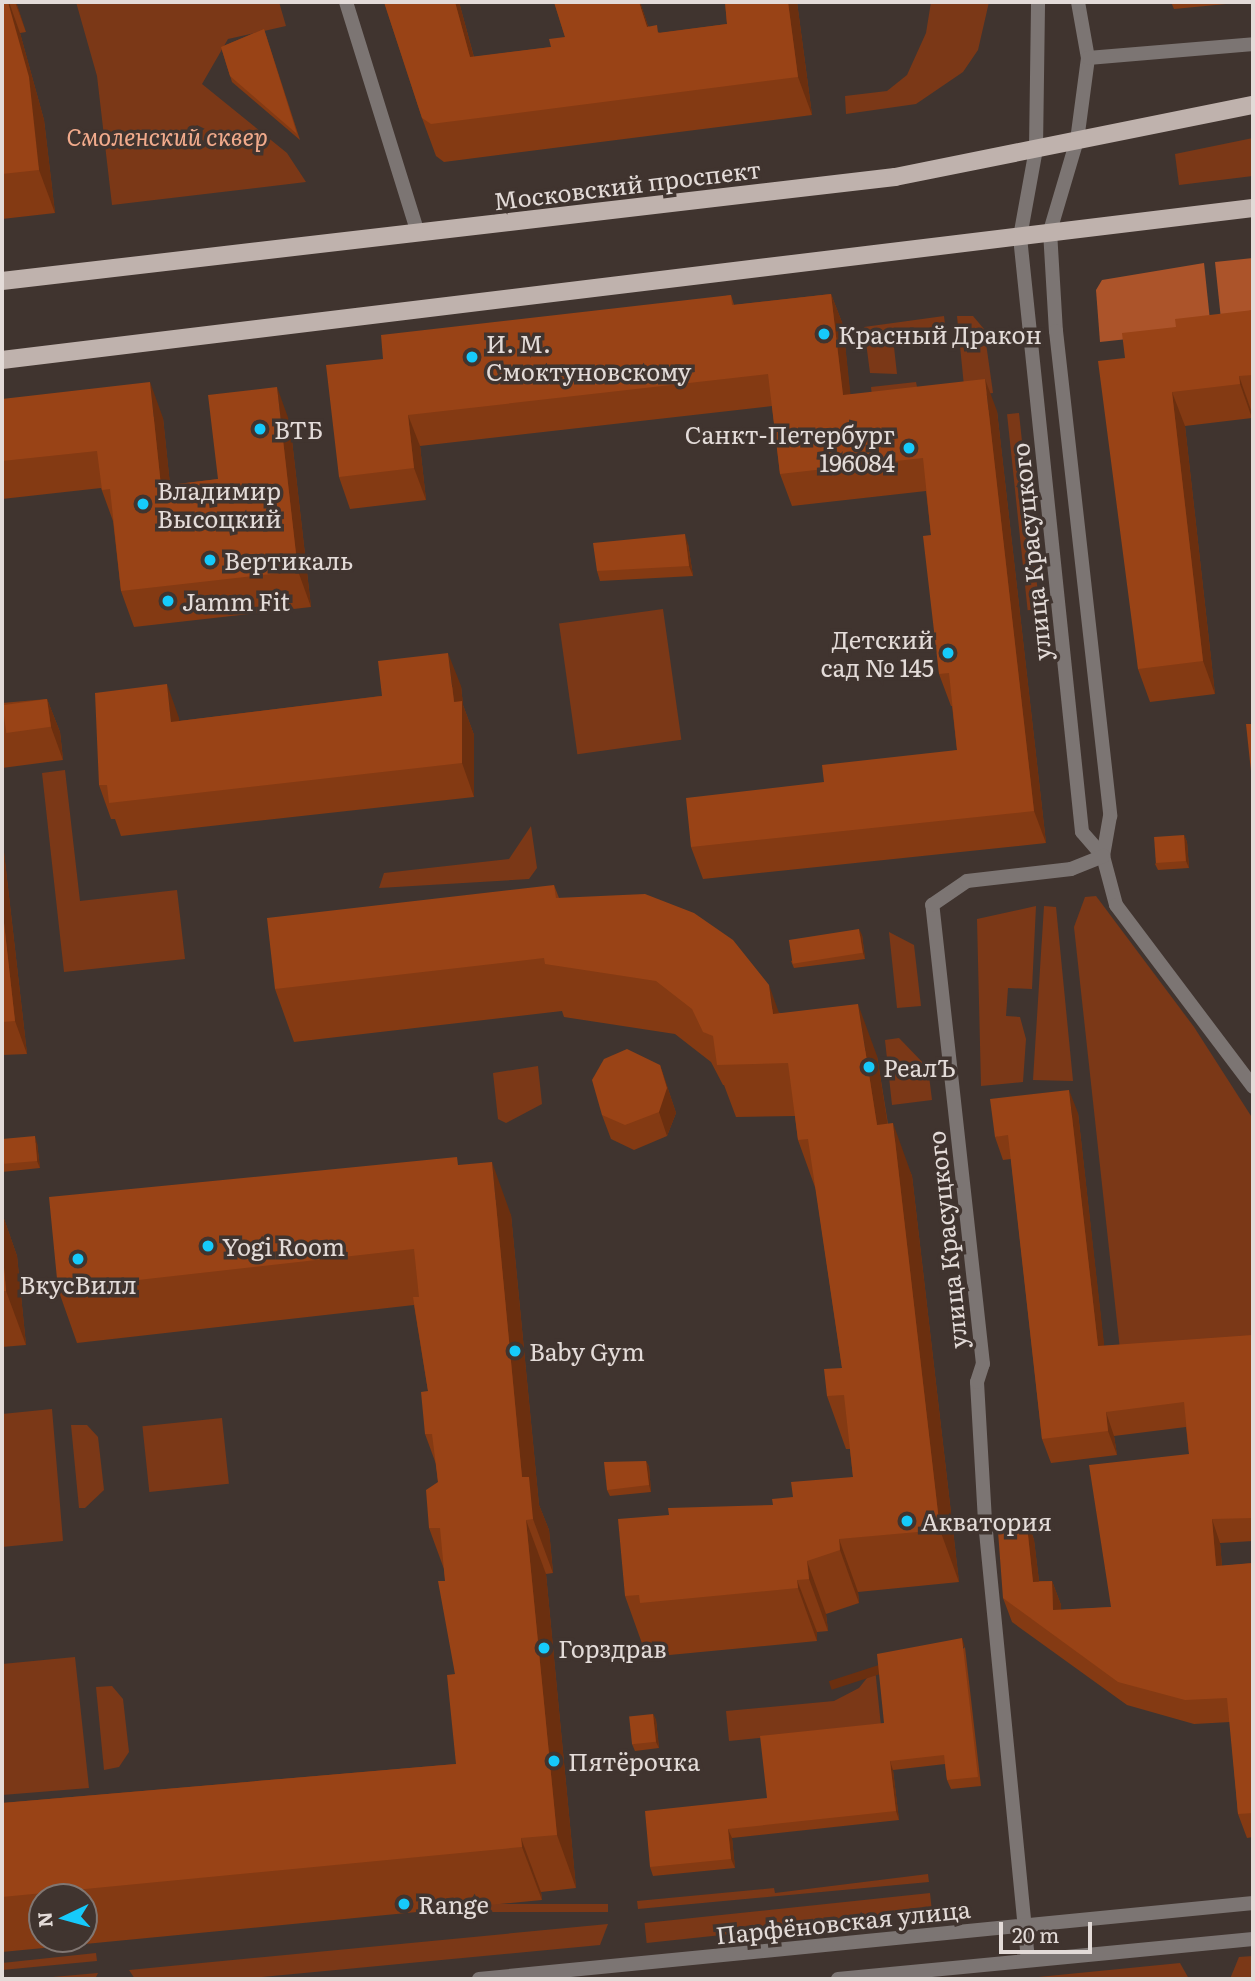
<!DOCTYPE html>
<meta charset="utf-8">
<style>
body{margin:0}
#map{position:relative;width:1255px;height:1981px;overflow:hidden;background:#40342f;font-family:Literata,serif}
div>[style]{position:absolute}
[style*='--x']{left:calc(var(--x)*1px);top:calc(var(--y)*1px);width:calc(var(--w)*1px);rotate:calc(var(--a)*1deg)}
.green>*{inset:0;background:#7b3817;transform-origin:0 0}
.forest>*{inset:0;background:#ac542a}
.minor>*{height:14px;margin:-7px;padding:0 7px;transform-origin:7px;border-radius:7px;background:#7c7573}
.tertiary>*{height:14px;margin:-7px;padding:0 7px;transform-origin:7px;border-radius:7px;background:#7c7573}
.primary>*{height:18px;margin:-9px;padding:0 9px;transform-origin:9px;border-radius:9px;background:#bfb2ad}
.wall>*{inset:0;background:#843a13}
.shaded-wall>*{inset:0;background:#6b2f0f;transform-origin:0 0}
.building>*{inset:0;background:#994316;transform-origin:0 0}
.dots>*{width:19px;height:19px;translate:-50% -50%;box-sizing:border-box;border:4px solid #40342f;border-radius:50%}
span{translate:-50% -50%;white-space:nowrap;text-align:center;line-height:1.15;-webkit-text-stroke:7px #40342f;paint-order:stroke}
.park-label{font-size:24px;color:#f2ab8c;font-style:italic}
.street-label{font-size:24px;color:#e3dbd8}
.poi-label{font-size:24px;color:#e3dbd8}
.left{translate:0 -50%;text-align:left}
.right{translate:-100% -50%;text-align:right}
.frame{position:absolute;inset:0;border:4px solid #e3dbd8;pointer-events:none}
.north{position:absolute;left:28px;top:1883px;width:70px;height:70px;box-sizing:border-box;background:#40342f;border:2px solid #817773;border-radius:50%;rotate:265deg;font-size:19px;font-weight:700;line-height:28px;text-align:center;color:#e3dbd8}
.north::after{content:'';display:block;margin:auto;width:24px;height:32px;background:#16cafb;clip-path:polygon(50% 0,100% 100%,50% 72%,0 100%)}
.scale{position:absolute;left:999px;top:1922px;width:93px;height:32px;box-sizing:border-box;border:4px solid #e3dbd8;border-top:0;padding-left:9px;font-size:21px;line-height:24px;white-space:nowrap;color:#e3dbd8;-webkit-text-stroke:5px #40342f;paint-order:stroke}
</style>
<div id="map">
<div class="green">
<div style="clip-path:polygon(76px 2px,279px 2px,286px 26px,228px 39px,202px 84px,287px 153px,306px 182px,112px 205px,97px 76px)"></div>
<div style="clip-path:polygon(931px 2px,989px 2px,978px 50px,963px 72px,916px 104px,846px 114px,845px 96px,887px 91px,907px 75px,926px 33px)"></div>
<div style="clip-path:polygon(1253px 138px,1253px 176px,1179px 185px,1175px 154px)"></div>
<div style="clip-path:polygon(944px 316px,947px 340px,894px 347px,897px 374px,870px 373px,864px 327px)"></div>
<div style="clip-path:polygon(957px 316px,973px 316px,984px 329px,993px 393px,965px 396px)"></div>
<div style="clip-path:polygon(916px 382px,917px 387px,873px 406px,871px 387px)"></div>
<div style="left:1019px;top:413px;width:197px;height:12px;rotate:84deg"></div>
<div style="left:663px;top:609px;width:132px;height:105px;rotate:82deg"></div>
<div style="clip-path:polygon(65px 770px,80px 901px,177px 890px,185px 959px,64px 972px,42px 773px)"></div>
<div style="clip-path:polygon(531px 826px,537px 868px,529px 879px,379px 888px,384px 873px,509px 859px)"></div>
<div style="clip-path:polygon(1096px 896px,1194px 1027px,1253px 1119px,1253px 1355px,1122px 1368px,1074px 927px,1085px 897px)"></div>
<div style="clip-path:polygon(1036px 906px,1032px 989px,1008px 988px,1006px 1016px,1020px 1017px,1026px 1039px,1023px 1082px,981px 1086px,977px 919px)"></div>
<div style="clip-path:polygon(1044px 906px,1056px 907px,1073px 1081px,1033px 1080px)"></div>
<div style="clip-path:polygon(889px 932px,914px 945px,921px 1006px,897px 1008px)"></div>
<div style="clip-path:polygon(899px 1038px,928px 1068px,932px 1100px,892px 1105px,885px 1040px)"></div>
<div style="clip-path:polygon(538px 1066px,542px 1104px,506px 1123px,498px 1119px,493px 1073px)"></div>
<div style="clip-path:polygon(52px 1409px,63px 1541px,2px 1547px,2px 1414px)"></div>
<div style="left:222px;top:1418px;width:66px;height:80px;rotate:84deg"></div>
<div style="clip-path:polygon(71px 1425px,87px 1425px,98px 1437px,104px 1490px,85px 1508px,79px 1508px)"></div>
<div style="clip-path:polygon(75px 1657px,89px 1788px,2px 1795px,2px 1664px)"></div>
<div style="clip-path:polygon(875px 1668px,881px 1726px,729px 1741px,726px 1711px,834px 1701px,859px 1688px)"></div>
<div style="clip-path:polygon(112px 1686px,123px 1699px,129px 1752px,119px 1767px,104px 1770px,96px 1687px)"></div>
<div style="clip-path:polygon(928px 1874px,929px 1882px,638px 1909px,637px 1901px,774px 1888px,775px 1893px)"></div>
<div style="left:930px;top:1893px;width:20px;height:287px;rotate:84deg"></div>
<div style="left:608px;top:1904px;width:8px;height:484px;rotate:90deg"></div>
<div style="clip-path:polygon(608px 1924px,600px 1945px,241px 1979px,135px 1979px,129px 1970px)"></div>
<div style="clip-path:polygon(96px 1953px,97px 1961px,2px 1970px,2px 1963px)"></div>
<div style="clip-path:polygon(1253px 1956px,1253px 1979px,1230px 1979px,1239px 1957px)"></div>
<div style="clip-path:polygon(1180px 1963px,1189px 1979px,1018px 1979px)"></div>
<div style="clip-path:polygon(98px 1973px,95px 1979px,30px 1979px)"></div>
</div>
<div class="forest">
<div style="clip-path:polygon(1253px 258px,1253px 325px,1222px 329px,1215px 262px)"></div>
<div style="clip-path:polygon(1204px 263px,1211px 330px,1100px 342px,1096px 290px,1102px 280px)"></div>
</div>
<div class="minor">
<div style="--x:346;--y:2;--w:242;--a:72.7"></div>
<div style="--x:1078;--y:2;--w:57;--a:79.9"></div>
<div style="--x:1088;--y:58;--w:83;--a:97.6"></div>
<div style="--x:1077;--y:140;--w:95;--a:106.5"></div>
<div style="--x:1050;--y:231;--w:100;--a:86.6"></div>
<div style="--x:1056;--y:331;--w:488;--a:83.6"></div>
<div style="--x:1110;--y:816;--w:41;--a:99.9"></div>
<div style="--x:1103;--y:856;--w:51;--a:75.1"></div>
<div style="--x:1116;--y:905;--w:228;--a:53"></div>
<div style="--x:1088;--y:58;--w:166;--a:-4.8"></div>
<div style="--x:1020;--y:237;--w:598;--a:84.05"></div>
<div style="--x:1082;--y:832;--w:32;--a:49"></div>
<div style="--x:1028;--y:1960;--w:441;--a:-95.6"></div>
<div style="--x:985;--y:1521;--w:139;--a:-93.3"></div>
<div style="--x:977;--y:1382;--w:19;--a:-72"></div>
<div style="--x:983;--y:1364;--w:462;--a:-96.3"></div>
<div style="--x:932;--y:905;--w:42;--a:-34.4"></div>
<div style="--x:967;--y:881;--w:105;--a:-6.6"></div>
<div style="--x:1071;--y:869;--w:35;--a:-22"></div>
</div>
<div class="tertiary">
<div style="--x:1020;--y:237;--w:89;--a:-79.7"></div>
<div style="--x:1036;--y:149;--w:147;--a:-89.2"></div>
<div style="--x:479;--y:1979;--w:778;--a:-5.61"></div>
<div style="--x:838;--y:1979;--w:417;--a:-5.5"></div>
</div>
<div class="primary">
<div style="--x:2;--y:281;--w:899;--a:-6.64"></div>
<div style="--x:895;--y:177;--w:365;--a:-11.4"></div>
<div style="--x:2;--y:360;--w:1260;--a:-6.93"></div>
</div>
<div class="wall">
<div style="clip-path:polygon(2px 2px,16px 2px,26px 32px,20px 33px,44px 120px,55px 213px,2px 219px)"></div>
<div style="clip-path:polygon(384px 2px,459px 2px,474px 57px,551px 47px,565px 37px,554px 2px,640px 2px,648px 26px,660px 33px,727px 24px,725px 2px,797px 2px,812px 115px,444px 162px,436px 156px,422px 118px)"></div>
<div style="clip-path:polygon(1171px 2px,1247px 2px,1174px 9px)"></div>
<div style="clip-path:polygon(264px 29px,300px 140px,232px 82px,221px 47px)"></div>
<div style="clip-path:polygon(831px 294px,843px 325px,850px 394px,997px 411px,1046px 843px,703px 879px,691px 847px,824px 782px,957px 750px,952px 706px,951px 706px,939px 674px,931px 535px,926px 491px,792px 506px,780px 474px,772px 406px,420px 446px,426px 500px,350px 509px,339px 477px,383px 359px,731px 295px,734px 305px)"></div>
<div style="clip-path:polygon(1253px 310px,1253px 410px,1251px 410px,1252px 418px,1185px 426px,1215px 694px,1150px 702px,1138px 669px,1125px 358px,1176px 327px)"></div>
<div style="clip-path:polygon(2px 399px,163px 418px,170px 485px,218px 479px,290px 423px,311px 607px,134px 627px,121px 591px,113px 521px,101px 488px,2px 499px)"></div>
<div style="clip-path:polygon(688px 544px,693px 576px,600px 581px,597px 571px)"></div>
<div style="clip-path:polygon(461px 686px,463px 705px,474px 735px,474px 797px,121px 836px,115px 819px,111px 819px,99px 785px,179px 718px,179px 721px)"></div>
<div style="clip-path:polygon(47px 699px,60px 732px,63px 760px,2px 768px,2px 703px)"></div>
<div style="clip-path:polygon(2px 835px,27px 1054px,2px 1055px)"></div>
<div style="clip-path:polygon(1184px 835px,1187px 842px,1189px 868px,1158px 870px,1155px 864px)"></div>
<div style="clip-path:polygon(554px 885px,559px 898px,780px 1013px,877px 1056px,888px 1124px,912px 1176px,959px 1582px,858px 1592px,859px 1603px,826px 1614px,828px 1631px,817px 1632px,817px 1641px,659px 1656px,656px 1648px,644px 1649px,625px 1596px,773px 1505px,853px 1477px,850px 1449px,846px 1449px,827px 1396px,842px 1368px,816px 1190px,798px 1140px,795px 1116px,736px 1117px,724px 1085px,723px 1085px,711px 1062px,675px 1034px,564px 1017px,562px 1011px,294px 1042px,275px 989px)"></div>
<div style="clip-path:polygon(862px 935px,865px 959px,794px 968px,791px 961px)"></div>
<div style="clip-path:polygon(660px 1065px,676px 1113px,667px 1136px,634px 1150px,611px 1139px,602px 1115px)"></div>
<div style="clip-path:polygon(1078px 1113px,1104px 1346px,1253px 1335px,1253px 1541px,1220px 1543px,1222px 1566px,1253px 1563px,1253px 1837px,1247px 1838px,1238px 1814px,1230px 1722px,1194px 1724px,1127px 1705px,1012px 1622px,1003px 1598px,1026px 1516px,1034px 1540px,1039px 1581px,1052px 1581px,1061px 1605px,1061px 1610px,1111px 1607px,1189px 1454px,1186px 1427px,1114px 1436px,1117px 1455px,1051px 1463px,1042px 1439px,1011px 1159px,1003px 1160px,995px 1137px)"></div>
<div style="clip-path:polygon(2px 1140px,37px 1143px,40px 1168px,2px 1172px)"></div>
<div style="clip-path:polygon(evenodd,460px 1165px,511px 1215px,539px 1505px,549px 1530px,553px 1573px,546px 1574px,576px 1888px,541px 1892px,542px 1900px,2px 1952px,2px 1803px,456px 1764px,455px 1674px,444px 1569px,429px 1528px,438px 1482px,436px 1464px,425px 1434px,428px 1391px,414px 1305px,77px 1343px,58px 1289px,460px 1165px,42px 1897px,84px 1897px,84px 1939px,42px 1939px,42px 1897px)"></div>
<div style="clip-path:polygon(2px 1213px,17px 1256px,26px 1345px,2px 1347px)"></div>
<div style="clip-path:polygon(646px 1461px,649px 1467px,651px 1492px,610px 1496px,607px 1490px)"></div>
<div style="clip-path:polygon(965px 1647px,981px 1786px,951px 1789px,947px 1780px,945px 1764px,893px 1770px,899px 1820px,732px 1838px,735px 1868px,653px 1876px,650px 1867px,767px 1798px,884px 1723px)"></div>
<div style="clip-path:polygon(653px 1714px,656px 1720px,659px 1748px,635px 1751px,632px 1744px)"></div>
</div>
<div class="shaded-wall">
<div style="clip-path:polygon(8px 2px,9px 2px,20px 33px,44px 120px,55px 213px,39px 170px)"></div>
<div style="clip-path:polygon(15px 2px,16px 2px,26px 32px)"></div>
<div style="clip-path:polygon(455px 2px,459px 2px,484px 95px,470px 57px)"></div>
<div style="clip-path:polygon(639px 2px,640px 2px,661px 65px,647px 27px)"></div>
<div style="clip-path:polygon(788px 2px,797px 2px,812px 115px,798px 77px)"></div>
<div style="clip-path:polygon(831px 294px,843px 325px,854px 427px,843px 395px)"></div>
<div style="clip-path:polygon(1239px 376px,1251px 410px,1252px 418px,1240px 384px)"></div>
<div style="clip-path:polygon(985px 379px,997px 411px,1046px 843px,1034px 811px)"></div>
<div style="clip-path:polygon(150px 382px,163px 418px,174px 522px,161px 486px)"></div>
<div style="clip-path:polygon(277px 387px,290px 423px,311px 607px,298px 571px)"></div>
<div style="clip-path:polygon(1172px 392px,1185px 426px,1215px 694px,1203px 661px)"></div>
<div style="clip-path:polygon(408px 415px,420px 446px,426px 500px,414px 468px)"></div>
<div style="clip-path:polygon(685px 534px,688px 544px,693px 576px,689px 566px)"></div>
<div style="clip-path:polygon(448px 653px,461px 686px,463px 705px,474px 735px,474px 797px,462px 763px)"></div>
<div style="clip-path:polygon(167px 684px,179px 718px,183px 755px,171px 722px)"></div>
<div style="clip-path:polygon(47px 699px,60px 732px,63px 760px,51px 727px)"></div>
<div style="clip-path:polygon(2px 835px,27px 1054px,15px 1021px,2px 905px)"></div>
<div style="clip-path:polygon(1184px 835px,1187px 842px,1189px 868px,1186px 861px)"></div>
<div style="clip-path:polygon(859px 929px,862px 935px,865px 959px,863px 953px)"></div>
<div style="clip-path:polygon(769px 985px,788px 1038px,773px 1014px)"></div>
<div style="clip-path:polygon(858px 1004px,877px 1056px,896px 1178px,877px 1125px)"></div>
<div style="clip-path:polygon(660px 1065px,676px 1113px,667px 1136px,659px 1112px)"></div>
<div style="clip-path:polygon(1069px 1090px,1078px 1113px,1107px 1370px,1098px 1346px)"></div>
<div style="clip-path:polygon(893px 1123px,912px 1176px,959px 1582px,940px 1530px)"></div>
<div style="clip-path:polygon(35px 1136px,37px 1143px,40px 1168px,37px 1161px)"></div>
<div style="clip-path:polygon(492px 1162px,511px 1215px,539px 1505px,549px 1530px,553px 1573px,533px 1519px,522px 1477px)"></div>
<div style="clip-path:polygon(2px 1213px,17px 1256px,26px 1345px,6px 1291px,2px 1244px)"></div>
<div style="clip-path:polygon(1106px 1412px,1114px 1436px,1117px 1455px,1108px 1431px)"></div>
<div style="clip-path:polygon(646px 1461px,649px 1467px,651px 1492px,649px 1485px)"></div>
<div style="clip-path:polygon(1026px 1516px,1034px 1540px,1042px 1605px,1033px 1582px)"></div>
<div style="clip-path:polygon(1212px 1519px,1220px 1543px,1224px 1590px,1216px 1566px)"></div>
<div style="clip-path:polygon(526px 1520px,546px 1574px,576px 1888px,557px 1835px)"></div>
<div style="clip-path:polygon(839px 1539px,858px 1592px,859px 1603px,840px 1550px)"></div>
<div style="clip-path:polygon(807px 1561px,826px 1614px,828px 1631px,809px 1579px)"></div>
<div style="clip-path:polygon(797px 1580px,817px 1632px,817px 1641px,798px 1588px)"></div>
<div style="clip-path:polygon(1052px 1581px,1061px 1605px,1062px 1633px,1053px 1610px)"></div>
<div style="left:962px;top:1638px;width:9px;height:140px;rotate:72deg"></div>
<div style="clip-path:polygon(653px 1714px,656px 1720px,659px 1748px,656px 1742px)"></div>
<div style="clip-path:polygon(890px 1761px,893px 1770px,899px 1820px,896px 1811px)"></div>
<div style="clip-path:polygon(728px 1829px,732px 1838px,735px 1868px,731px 1859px)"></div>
<div style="clip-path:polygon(521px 1838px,541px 1892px,542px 1900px,522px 1847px)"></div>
</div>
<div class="building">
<div style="clip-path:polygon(2px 2px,8px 2px,29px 77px,39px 170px,2px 174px)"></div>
<div style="clip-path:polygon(384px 2px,455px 2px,470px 57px,551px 47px,549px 39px,565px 37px,554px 2px,639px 2px,647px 27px,657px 25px,658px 33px,727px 24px,725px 2px,788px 2px,798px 77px,431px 124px,422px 118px)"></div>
<div style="clip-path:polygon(264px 29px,297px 134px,230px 76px,221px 47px)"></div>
<div style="clip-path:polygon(831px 294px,843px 395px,985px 379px,1034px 811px,691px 847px,686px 798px,824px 782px,822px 765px,957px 750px,949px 673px,939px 674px,923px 536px,931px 535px,923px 458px,780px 474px,768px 374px,408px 415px,414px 468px,339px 477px,326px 365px,383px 359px,381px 335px,731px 295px,732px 305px)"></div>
<div style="clip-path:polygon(1253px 310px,1253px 375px,1239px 376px,1240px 384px,1172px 392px,1203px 661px,1138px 669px,1098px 361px,1125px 358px,1122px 333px,1176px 327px,1175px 319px)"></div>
<div style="clip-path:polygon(150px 382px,161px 486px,218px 479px,208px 395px,277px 387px,298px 571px,121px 591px,110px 489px,102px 490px,97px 451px,2px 461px,2px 399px)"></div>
<div style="clip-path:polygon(685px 534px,689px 566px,597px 571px,593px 543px)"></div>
<div style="clip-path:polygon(448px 653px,454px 702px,462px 701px,462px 763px,109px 803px,107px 785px,99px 785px,95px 693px,167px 684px,171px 722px,382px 696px,378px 661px)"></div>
<div style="left:47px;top:699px;width:28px;height:45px;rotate:82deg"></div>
<div style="clip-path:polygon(1246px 724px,1253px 724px,1253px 790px)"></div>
<div style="left:1184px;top:835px;width:26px;height:30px;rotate:86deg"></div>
<div style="clip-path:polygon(554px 885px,556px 898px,645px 894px,694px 913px,733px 940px,769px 985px,773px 1014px,858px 1004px,877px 1125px,893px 1123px,940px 1530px,839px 1539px,840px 1550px,807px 1561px,809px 1579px,797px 1580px,798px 1588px,640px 1603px,639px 1595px,625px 1596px,618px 1519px,669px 1515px,668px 1508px,773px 1505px,772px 1499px,793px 1497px,791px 1482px,853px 1477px,844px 1395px,827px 1396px,824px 1369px,842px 1368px,808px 1139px,798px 1140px,788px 1063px,717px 1065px,713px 1036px,703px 1032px,692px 1009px,656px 981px,545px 964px,544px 958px,275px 989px,267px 918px)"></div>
<div style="clip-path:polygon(2px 905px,15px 1021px,2px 1022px)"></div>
<div style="left:859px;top:929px;width:24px;height:71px;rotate:81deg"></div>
<div style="clip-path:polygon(627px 1049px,660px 1065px,667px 1088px,659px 1112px,625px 1125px,602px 1115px,592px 1080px,604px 1059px)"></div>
<div style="clip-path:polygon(1069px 1090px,1098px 1346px,1253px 1335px,1253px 1518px,1212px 1519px,1216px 1566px,1253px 1563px,1253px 1813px,1238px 1814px,1227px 1698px,1185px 1700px,1118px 1682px,1003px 1598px,997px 1518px,1026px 1516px,1033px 1582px,1052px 1581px,1053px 1610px,1111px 1607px,1089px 1465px,1189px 1454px,1184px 1402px,1106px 1412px,1108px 1431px,1042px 1439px,1008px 1135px,995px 1137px,990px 1099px)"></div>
<div style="left:35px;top:1136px;width:25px;height:33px;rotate:85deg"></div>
<div style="clip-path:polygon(457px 1157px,458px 1165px,492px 1162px,522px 1477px,529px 1477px,533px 1519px,526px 1520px,557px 1835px,521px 1838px,522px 1847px,2px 1897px,2px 1803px,456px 1764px,447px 1675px,455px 1674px,438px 1581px,445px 1581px,440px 1528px,429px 1528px,426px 1490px,438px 1482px,432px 1434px,425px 1434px,421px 1392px,428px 1391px,413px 1297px,419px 1297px,414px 1249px,58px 1289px,49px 1197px)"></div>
<div style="clip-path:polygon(2px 1244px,6px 1291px,2px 1291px)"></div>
<div style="clip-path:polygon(646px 1461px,649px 1485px,607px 1490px,604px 1462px)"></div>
<div style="clip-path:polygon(962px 1638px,978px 1777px,947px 1780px,944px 1755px,890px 1761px,896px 1811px,728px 1829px,731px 1859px,650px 1867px,645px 1811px,767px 1798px,760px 1736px,884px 1723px,877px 1654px)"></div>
<div style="left:653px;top:1714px;width:28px;height:24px;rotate:84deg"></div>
</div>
<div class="dots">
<div style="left:824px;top:334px;background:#16cafb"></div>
<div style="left:472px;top:357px;background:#16cafb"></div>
<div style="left:260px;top:429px;background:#16cafb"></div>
<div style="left:909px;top:448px;background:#16cafb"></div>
<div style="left:143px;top:504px;background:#16cafb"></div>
<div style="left:210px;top:560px;background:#16cafb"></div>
<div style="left:168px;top:601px;background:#16cafb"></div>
<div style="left:948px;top:653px;background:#16cafb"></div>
<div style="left:869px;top:1067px;background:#16cafb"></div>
<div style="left:208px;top:1246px;background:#16cafb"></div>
<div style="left:78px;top:1259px;background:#16cafb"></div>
<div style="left:515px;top:1351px;background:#16cafb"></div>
<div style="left:907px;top:1521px;background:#16cafb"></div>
<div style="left:544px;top:1648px;background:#16cafb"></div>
<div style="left:554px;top:1761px;background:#16cafb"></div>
<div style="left:404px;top:1904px;background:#16cafb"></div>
</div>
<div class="park-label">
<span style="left:167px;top:136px">Смоленский сквер</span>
</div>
<div class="street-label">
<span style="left:627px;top:184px;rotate:-7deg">Московский проспект</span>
<span style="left:1030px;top:552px;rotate:-96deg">улица Красуцкого</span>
<span style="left:946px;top:1240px;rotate:-96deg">улица Красуцкого</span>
<span style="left:843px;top:1921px;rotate:-6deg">Парфёновская улица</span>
</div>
<div class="poi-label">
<span class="left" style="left:838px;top:334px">Красный Дракон</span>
<span class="left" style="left:486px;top:357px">И. М.<br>Смоктуновскому</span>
<span class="left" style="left:274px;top:429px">ВТБ</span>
<span class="right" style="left:895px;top:448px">Санкт-Петербург<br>196084</span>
<span class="left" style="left:157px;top:504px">Владимир<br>Высоцкий</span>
<span class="left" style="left:224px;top:560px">Вертикаль</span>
<span class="left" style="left:182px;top:601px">Jamm Fit</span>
<span class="right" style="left:934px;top:653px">Детский<br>сад № 145</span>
<span class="left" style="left:883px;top:1067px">РеалЪ</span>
<span class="left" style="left:222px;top:1246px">Yogi Room</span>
<span style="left:78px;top:1284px">ВкусВилл</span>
<span class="left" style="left:529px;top:1351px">Baby Gym</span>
<span class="left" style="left:921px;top:1521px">Акватория</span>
<span class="left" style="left:558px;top:1648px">Горздрав</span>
<span class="left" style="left:568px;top:1761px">Пятёрочка</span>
<span class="left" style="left:418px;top:1904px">Range</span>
</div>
<div class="frame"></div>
<div class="north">N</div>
<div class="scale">20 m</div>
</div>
